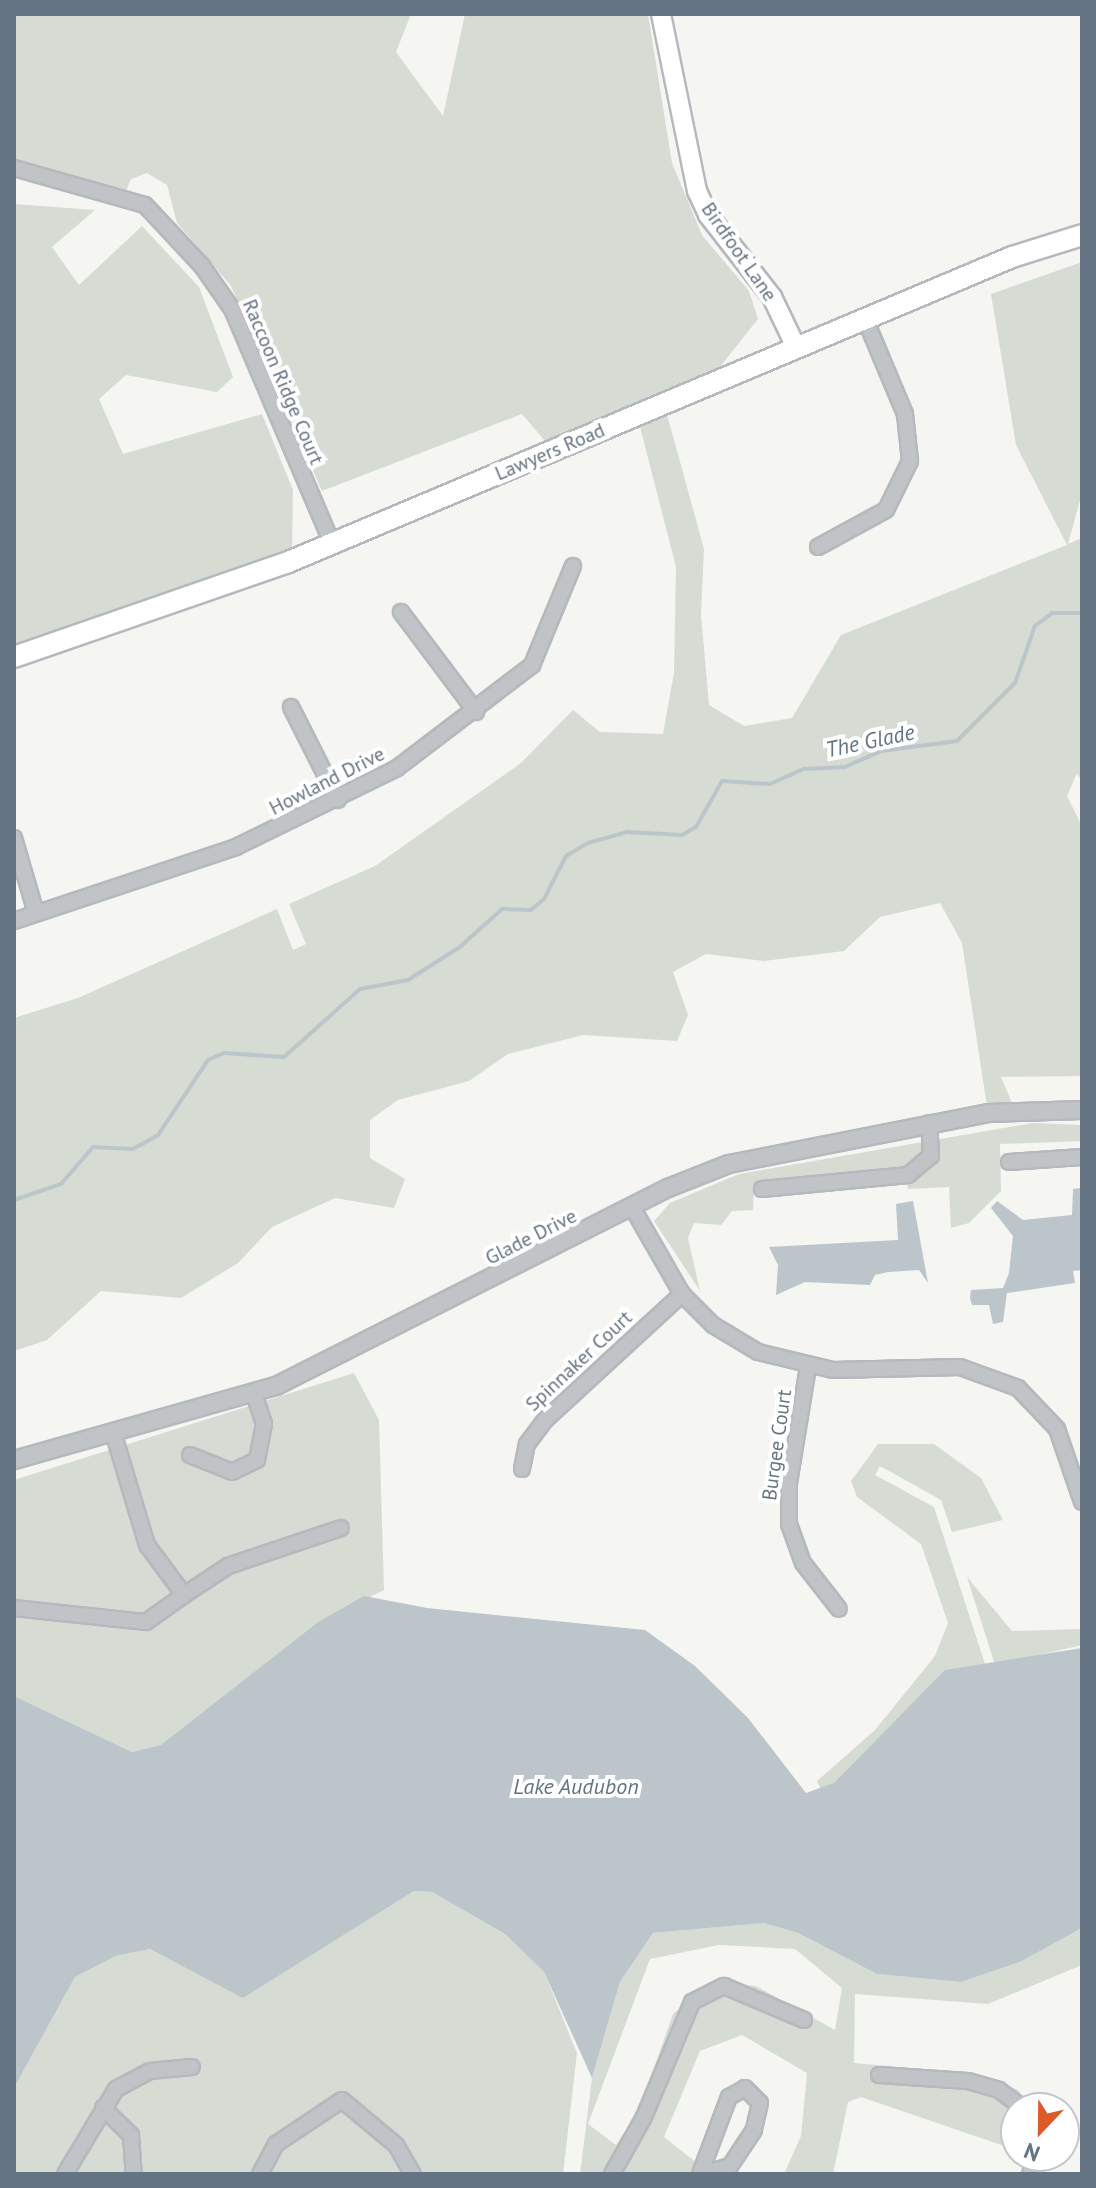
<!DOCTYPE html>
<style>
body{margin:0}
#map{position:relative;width:1096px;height:2188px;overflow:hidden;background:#f5f5f2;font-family:"PT Sans",sans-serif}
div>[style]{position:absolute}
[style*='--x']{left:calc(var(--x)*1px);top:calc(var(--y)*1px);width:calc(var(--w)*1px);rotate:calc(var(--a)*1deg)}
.green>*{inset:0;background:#d6dcd3}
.water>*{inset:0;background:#bcc5ca}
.stream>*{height:4px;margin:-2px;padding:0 2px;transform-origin:2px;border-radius:2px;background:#bcc5ca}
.roads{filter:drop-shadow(2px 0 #b5b9be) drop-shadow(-2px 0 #b5b9be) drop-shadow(0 2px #b5b9be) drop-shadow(0 -2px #b5b9be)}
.minor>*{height:14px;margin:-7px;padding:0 7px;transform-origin:7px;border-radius:7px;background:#c0c4c7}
.tertiary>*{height:16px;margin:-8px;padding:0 8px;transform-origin:8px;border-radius:8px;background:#c0c4c7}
.secondary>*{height:18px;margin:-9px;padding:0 9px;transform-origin:9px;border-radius:9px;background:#fff}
.primary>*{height:20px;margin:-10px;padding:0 10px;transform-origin:10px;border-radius:10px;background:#fff}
span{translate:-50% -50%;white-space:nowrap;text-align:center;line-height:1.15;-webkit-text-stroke:8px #fff;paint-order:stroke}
.street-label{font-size:20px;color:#657482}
.water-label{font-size:22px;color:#61767f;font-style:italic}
.frame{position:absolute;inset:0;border:16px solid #657482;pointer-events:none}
.north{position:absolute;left:1000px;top:2092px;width:80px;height:80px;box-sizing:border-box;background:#fff;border:2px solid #c1c7cd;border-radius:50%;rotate:202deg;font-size:22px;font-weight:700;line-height:32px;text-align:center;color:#657482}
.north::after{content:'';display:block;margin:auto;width:28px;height:36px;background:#dd5a2a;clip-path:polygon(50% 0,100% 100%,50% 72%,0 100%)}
</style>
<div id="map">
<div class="green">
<div style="clip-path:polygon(14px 14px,411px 14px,396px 52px,443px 116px,465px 14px,648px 14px,672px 163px,702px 235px,749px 291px,758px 319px,719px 368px,545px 441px,522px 414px,322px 491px,231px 286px,177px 223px,167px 185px,147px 173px,131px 179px,126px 191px,14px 159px)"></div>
<div style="clip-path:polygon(14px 204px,95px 210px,52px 247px,79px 285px,142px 226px,199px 287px,233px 377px,217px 392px,126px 375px,99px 399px,123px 454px,262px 414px,293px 490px,292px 548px,14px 647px)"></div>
<div style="clip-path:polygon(1082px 262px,1082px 493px,1068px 544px,1082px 538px,1082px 782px,1077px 773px,1067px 796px,1082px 826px,1082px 1076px,1001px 1077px,1015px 1110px,988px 1113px,962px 943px,940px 903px,880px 917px,844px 951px,764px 961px,706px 954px,673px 972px,688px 1015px,677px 1041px,583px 1035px,508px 1054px,469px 1081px,398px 1100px,370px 1120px,370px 1158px,405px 1179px,394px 1208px,335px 1198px,272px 1227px,238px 1263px,181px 1298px,101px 1291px,47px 1340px,14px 1351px,14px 1018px,78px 998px,277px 909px,293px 950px,306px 944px,289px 904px,375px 866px,521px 763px,573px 710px,600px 732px,663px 734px,674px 673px,676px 567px,637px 415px,663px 404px,668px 418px,704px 549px,701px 615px,709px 705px,744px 726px,792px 718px,841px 635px,1067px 545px,1016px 445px,991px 294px)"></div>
<div style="clip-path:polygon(1033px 1123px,1082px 1125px,1082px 1141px,1000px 1144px,1001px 1191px,969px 1223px,951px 1228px,949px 1187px,908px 1189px,904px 1166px,766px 1181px,754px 1190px,753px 1210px,732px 1211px,721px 1225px,694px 1223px,688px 1238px,700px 1291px,654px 1221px,670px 1203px,739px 1174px)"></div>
<div style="clip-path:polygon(354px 1373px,379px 1420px,384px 1590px,318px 1622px,162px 1745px,132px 1752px,14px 1696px,14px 1480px)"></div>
<div style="clip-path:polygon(878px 1444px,934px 1444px,981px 1478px,1003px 1520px,952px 1532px,941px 1500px,880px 1466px,875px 1475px,934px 1507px,986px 1667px,827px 1803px,817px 1781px,875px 1730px,935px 1656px,948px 1623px,921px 1544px,857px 1497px,851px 1481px)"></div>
<div style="clip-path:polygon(967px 1577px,1012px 1631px,1082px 1629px,1082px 1645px,995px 1665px)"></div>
<div style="clip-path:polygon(414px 1891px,432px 1892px,505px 1934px,544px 1972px,577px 2053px,563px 2174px,14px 2174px,14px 2088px,75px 1977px,116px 1956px,150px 1949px,243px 1997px)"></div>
<div style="clip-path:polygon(evenodd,764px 1923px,798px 1933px,877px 1974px,961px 1982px,1022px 1961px,1082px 1928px,1082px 1965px,988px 2004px,855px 1994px,854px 2063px,966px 2073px,1018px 2090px,1030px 2108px,1016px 2108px,1016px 2150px,861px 2097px,848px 2102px,833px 2174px,784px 2174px,801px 2136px,807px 2073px,742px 2035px,700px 2051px,664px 2137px,711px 2174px,580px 2174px,592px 2078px,620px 1982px,653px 1933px,764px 1923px,719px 1945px,795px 1949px,842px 1988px,835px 2030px,756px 1986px,709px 1982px,673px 2014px,638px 2113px,616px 2145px,588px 2124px,650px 1959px,719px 1945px)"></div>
</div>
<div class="water">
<div style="clip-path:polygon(1080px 1188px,1082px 1270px,1073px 1271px,1075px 1283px,1007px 1293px,1003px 1322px,993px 1324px,989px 1305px,972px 1305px,970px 1298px,971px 1290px,1003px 1288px,1009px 1273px,1013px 1236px,991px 1208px,997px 1201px,1023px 1220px,1072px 1215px,1073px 1189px)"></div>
<div style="clip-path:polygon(913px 1201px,928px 1283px,919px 1270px,888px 1272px,875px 1275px,870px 1285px,805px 1282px,776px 1295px,778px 1265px,769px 1247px,898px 1240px,896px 1204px)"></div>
<div style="clip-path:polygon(364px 1596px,427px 1608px,645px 1630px,695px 1666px,748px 1718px,806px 1793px,834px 1783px,945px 1670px,1082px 1648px,1082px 1928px,1022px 1961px,961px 1982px,877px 1974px,798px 1933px,764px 1923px,653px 1933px,620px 1982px,592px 2078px,544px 1972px,505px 1934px,432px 1892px,414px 1891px,243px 1998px,150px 1949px,116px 1956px,75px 1977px,14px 2088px,14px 1696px,132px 1752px,161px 1745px,318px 1622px)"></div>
</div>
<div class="stream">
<div style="--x:14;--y:1200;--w:50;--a:-18.8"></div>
<div style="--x:61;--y:1184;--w:49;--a:-49.1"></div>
<div style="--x:93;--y:1147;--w:40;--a:2.9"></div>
<div style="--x:133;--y:1149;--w:29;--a:-29"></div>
<div style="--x:158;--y:1135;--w:90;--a:-56.3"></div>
<div style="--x:208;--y:1060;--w:17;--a:-24"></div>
<div style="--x:224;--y:1053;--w:60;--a:3.8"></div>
<div style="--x:284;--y:1057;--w:102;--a:-41.8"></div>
<div style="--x:360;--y:989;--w:49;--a:-10.6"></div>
<div style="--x:408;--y:980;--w:62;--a:-32.4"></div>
<div style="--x:460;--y:947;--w:57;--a:-42.1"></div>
<div style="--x:502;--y:909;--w:29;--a:2"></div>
<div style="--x:531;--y:910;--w:17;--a:-40"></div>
<div style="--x:544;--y:899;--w:48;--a:-62.9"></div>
<div style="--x:566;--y:856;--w:26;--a:-31"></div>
<div style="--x:588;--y:843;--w:41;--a:-15.8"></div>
<div style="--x:627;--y:832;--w:55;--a:3.1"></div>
<div style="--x:682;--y:835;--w:16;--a:-30"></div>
<div style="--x:696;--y:827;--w:53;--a:-60.5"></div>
<div style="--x:722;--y:781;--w:48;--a:3.6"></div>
<div style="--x:770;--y:784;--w:37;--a:-24"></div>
<div style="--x:804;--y:769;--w:41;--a:-2.8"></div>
<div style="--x:845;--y:767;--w:39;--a:-24"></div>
<div style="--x:881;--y:751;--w:77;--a:-7.5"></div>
<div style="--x:957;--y:741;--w:82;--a:-45"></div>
<div style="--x:1015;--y:683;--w:60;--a:-70.7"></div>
<div style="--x:1035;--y:626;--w:21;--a:-37"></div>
<div style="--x:1052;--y:613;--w:30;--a:0"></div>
</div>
<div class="roads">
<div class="minor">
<div style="--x:14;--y:168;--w:136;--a:15.8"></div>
<div style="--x:145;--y:205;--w:83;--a:46.9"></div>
<div style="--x:202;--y:266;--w:52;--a:55.1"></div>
<div style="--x:232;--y:309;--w:254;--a:66.9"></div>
<div style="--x:818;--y:547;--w:77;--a:-28.6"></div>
<div style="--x:886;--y:510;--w:55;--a:-63.9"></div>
<div style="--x:910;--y:461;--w:47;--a:-96.1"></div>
<div style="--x:905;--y:414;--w:103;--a:-112.8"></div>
<div style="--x:401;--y:612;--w:125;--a:53.1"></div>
<div style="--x:291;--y:707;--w:104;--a:63.2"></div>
<div style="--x:14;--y:838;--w:78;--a:73.7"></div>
<div style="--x:14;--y:921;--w:234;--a:-18.4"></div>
<div style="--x:236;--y:847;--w:179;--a:-26.1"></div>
<div style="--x:397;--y:768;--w:170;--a:-37.3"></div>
<div style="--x:532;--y:665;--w:107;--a:-67.5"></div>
<div style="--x:1009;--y:1162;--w:73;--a:-3.9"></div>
<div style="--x:762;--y:1189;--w:147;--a:-5.5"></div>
<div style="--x:908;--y:1175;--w:30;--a:-40"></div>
<div style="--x:931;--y:1156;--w:33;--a:-93"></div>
<div style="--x:632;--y:1207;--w:100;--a:60.1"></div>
<div style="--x:682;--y:1294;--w:44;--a:45"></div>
<div style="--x:713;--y:1325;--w:52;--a:31"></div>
<div style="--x:758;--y:1352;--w:77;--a:13.5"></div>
<div style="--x:833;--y:1370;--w:127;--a:-1.4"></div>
<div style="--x:960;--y:1367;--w:62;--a:19.9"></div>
<div style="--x:1018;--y:1388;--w:57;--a:46.4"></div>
<div style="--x:1057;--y:1429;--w:77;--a:71.1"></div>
<div style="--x:808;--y:1367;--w:118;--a:99.3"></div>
<div style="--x:789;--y:1483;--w:41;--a:90"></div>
<div style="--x:789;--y:1524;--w:41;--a:70.3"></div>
<div style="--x:803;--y:1563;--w:58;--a:52"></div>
<div style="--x:190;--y:1455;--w:45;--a:22"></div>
<div style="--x:232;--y:1472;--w:28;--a:-26"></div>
<div style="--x:257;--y:1460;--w:37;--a:-79"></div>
<div style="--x:264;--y:1424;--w:33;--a:-108"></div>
<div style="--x:522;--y:1469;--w:25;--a:-79"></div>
<div style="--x:527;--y:1444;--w:30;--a:-53"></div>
<div style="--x:545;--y:1420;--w:186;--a:-42.6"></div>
<div style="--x:184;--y:1595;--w:53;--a:-33.4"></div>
<div style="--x:228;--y:1566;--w:119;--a:-18.6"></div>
<div style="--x:14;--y:1608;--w:133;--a:6.1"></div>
<div style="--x:146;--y:1622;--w:47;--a:-35.4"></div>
<div style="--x:184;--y:1595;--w:62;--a:-126.5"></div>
<div style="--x:147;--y:1545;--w:115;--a:-106.7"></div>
<div style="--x:879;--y:2075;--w:89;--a:3.9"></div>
<div style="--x:968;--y:2081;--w:32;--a:16"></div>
<div style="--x:999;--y:2090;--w:30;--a:37"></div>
<div style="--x:103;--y:2108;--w:39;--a:44"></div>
<div style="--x:131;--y:2135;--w:39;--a:86"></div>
<div style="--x:65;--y:2174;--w:99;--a:-59"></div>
<div style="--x:116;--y:2089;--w:38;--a:-28"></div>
<div style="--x:150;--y:2071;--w:42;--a:-5.4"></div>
<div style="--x:260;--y:2174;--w:34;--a:-62"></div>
<div style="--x:276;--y:2144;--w:79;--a:-33.7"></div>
<div style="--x:342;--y:2100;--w:70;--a:39.8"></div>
<div style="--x:396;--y:2145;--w:34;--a:60"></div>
<div style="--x:612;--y:2174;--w:65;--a:-60.7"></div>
<div style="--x:644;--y:2117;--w:125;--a:-67.3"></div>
<div style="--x:692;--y:2002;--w:36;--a:-27"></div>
<div style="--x:724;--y:1986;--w:87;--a:23"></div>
<div style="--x:700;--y:2174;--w:82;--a:-69.4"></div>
<div style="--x:729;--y:2097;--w:18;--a:-29"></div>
<div style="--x:745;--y:2088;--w:21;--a:45"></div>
<div style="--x:760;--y:2103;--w:28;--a:103"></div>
<div style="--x:754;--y:2130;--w:43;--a:123.7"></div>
<div style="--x:730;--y:2166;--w:27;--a:163"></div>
<div style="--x:1030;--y:2174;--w:19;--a:-74"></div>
</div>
<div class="tertiary">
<div style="--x:14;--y:1460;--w:272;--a:-15.8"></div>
<div style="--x:276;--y:1386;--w:439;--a:-26.8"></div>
<div style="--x:668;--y:1188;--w:66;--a:-21.5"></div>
<div style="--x:729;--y:1164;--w:264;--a:-11.1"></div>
<div style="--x:988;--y:1113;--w:94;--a:-1.8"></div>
</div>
<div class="secondary">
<div style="--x:661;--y:14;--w:181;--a:78.5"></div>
<div style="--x:697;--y:191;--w:26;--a:65"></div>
<div style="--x:708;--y:215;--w:104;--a:52"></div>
<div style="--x:772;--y:297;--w:55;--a:64.4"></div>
</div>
<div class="primary">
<div style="--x:14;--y:657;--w:288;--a:-19.1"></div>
<div style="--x:286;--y:563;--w:788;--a:-22.85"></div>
<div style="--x:1012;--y:257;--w:73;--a:-17.4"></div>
</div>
</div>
<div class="street-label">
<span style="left:739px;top:252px;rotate:55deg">Birdfoot Lane</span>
<span style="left:283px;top:382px;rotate:67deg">Raccoon Ridge Court</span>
<span style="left:550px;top:452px;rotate:-23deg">Lawyers Road</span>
<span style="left:327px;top:781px;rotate:-27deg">Howland Drive</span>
<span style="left:531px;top:1237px;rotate:-27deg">Glade Drive</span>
<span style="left:579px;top:1361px;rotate:-43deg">Spinnaker Court</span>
<span style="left:777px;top:1445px;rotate:-82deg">Burgee Court</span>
</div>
<div class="water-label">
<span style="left:870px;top:741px;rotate:-12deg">The Glade</span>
<span style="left:576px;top:1787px">Lake Audubon</span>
</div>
<div class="frame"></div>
<div class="north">N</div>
</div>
